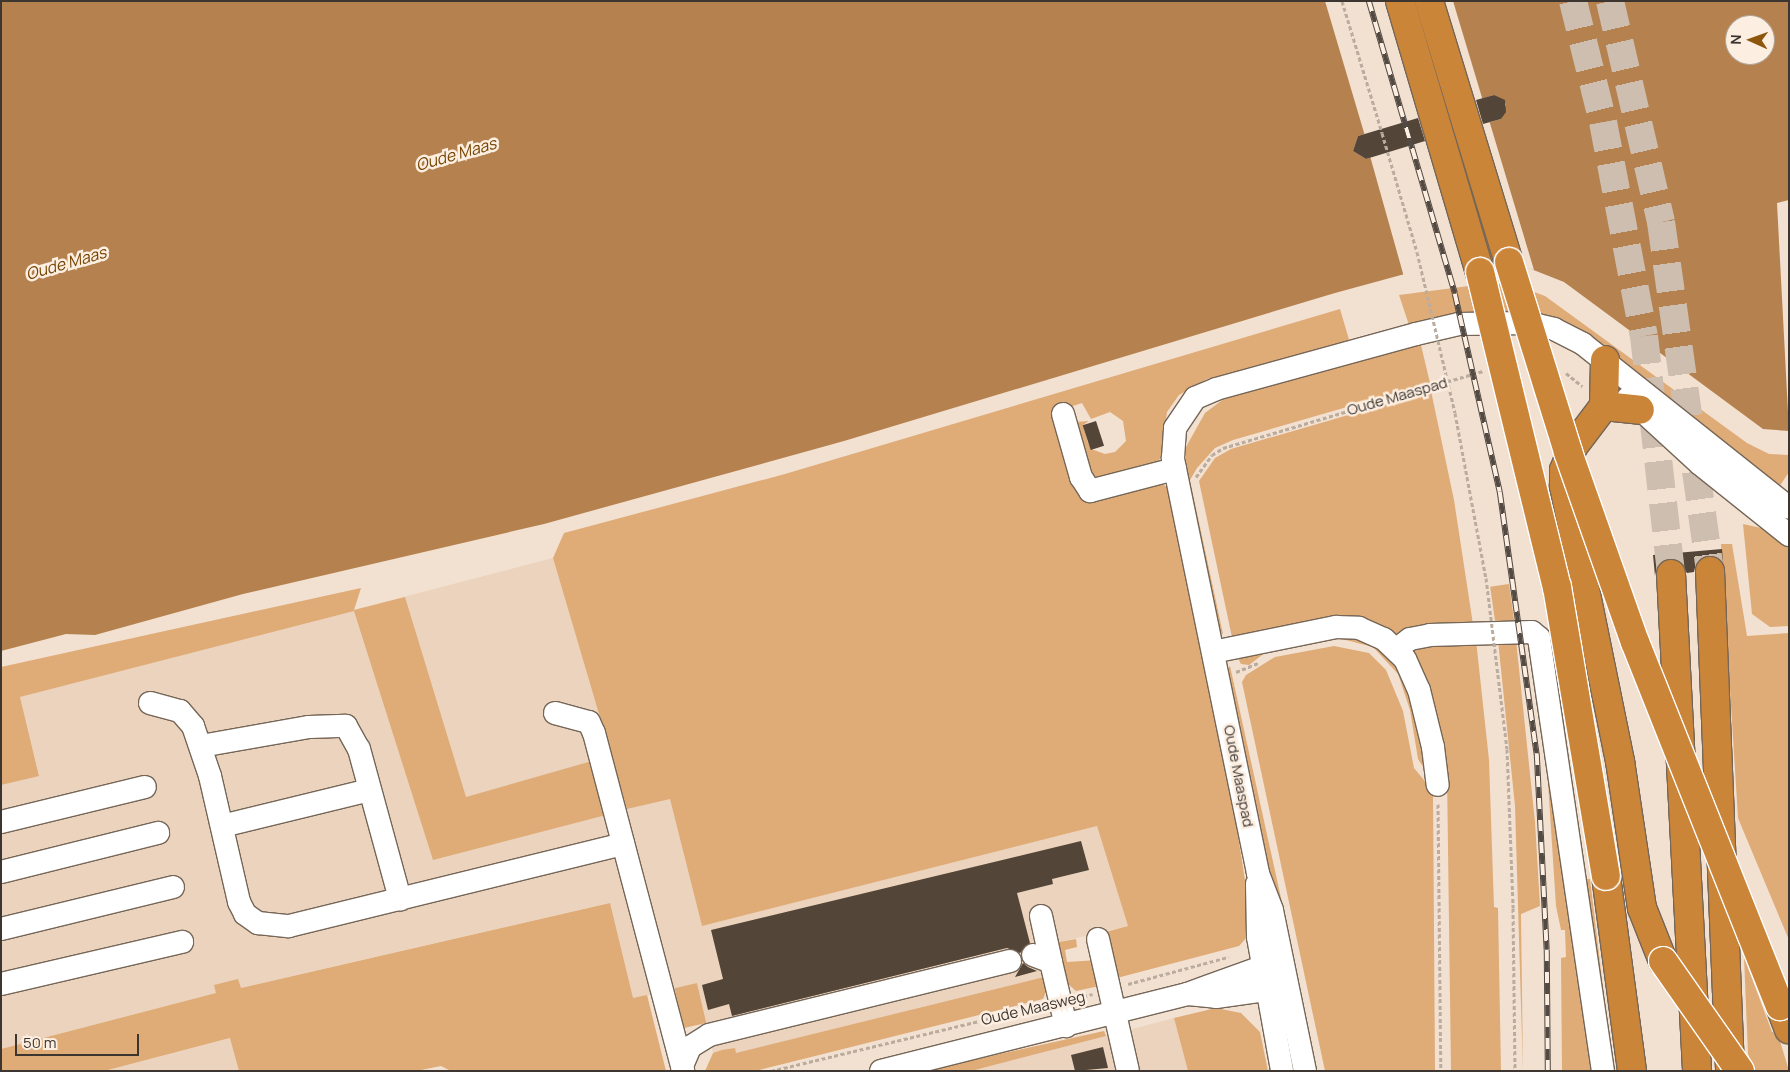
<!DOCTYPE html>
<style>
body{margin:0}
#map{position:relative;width:1790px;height:1072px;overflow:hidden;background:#f2e0d0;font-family:Manrope,sans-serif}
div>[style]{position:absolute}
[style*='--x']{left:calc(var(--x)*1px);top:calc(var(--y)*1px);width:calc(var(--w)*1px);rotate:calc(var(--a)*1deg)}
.built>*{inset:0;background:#ebd3bd}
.green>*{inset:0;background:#dfab77;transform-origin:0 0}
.water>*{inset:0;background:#b5824f}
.pier>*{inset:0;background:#f2e0d0}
.building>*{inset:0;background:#534537;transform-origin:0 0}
.highway-tunnel>*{height:28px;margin-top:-14px;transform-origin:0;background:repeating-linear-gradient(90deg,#cebeb0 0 28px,transparent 0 42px)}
.path>*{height:3px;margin-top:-1.5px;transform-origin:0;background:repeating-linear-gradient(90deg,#baac9f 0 4px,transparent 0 6.5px)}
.roads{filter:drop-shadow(1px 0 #756657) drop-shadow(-1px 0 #756657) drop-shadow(0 1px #756657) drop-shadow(0 -1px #756657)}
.minor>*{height:22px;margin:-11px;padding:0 11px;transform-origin:11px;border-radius:11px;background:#fff}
.highway>*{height:28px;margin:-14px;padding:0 14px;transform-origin:14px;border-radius:14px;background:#ca8539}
.rail>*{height:5.5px;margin-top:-2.75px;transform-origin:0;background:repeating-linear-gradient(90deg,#fceee1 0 11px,#534a43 0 22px);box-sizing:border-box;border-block:1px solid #534a43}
.path-bridge>*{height:3px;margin-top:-1.5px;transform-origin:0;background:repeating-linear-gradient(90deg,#baac9f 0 4px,transparent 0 6.5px)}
.bridges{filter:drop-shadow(1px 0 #fff) drop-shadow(-1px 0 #fff) drop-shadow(0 1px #fff) drop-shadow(0 -1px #fff)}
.highway-bridge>*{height:28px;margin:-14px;padding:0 14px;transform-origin:14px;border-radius:14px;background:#ca8539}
span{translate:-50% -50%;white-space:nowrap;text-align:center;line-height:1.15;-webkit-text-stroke:5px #fceee1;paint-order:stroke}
.street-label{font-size:15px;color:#3d3630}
.water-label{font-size:16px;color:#764500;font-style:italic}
.frame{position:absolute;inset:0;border:2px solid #3d3630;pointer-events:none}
.north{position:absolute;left:1725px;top:15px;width:50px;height:50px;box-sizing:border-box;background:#fceee1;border:1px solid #b0a49a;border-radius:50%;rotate:272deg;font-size:14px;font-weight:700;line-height:20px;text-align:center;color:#3d3630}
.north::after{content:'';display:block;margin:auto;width:18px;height:22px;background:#8e560d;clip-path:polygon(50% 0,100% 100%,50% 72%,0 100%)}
.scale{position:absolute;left:15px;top:1034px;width:124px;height:22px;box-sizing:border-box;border:2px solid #3d3630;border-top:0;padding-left:6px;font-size:15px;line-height:18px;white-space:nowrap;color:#3d3630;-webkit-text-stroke:4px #fceee1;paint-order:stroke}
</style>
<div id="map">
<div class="built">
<div style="clip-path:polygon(553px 558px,627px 809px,670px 798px,702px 926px,1097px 826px,1128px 926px,1059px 942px,1065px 972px,736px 1053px,734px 1048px,713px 1053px,697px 983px,633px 999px,609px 903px,240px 988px,238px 980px,216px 993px,1px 1049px,1px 785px,39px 775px,20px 697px)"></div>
<div style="clip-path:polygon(1174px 1018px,1188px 1071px,971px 1071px,1106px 1036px)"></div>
<div style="clip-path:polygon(231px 1038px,239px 1071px,104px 1071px)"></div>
</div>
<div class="green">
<div style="clip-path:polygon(1492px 283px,1518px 286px,1545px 296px,1747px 443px,1769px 454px,1789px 455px,1789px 472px,1777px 490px,1555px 322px,1412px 334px,1399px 295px)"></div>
<div style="clip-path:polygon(1340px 309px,1350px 343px,1207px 379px,1179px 395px,1167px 412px,1161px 457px,1155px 466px,1093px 481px,1075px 422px,1089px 421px,1083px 425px,1088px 443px,1091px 449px,1105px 454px,1115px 452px,1126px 441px,1123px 421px,1110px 412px,1091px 419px,1082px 403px,1055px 412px,1083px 500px,1146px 483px,1161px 483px,1168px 488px,1236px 823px,1247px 893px,1248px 936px,1239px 946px,1113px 979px,1102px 933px,1128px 926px,1097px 826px,702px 926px,670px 799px,627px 809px,553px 558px,564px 533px,785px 474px)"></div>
<div style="clip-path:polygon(1420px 341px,1430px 383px,1233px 440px,1215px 448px,1197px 468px,1190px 480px,1223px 634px,1219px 633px,1186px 480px,1186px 447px,1205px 413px,1225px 398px)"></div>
<div style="clip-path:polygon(1431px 391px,1454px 500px,1474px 631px,1233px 642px,1199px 481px,1215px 458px,1231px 449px)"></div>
<div style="clip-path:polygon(1743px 524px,1770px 530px,1789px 544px,1789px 626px,1770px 627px,1752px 614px)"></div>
<div style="clip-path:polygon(1721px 544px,1732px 544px,1747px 636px,1789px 633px,1789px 940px,1738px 818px)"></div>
<div style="left:1509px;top:584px;width:45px;height:19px;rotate:82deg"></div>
<div style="clip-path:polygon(361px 588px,354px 610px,405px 597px,466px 797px,592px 761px,606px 815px,433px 860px,354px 611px,20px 697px,39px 776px,1px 785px,1px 667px)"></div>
<div style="clip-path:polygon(1337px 632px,1366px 636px,1405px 671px,1427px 773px,1418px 759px,1410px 710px,1398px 674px,1373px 647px,1338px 638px,1266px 652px,1249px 665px,1241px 664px,1237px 656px)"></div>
<div style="clip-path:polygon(1476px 640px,1489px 760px,1494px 907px,1498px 908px,1501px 1071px,1451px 1071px,1447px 773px,1412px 659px,1413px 642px)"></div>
<div style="clip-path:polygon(1498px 640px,1516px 640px,1535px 822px,1540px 906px,1521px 914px,1523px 1071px,1515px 806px)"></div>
<div style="clip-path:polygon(1334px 646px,1369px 653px,1386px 670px,1403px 711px,1414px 768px,1433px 791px,1435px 1071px,1325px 1071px,1242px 682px,1246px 675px,1275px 657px)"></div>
<div style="clip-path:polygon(1230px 666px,1288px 930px,1288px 939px,1283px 940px,1226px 670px)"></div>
<div style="clip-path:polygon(1545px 736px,1598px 1071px,1562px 1071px,1561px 958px,1566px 957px,1565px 930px,1561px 930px,1556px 906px)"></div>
<div style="clip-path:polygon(1586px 879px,1590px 879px,1613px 1071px)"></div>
<div style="clip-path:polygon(610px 903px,633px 998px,647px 995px,666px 1071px,451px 1071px,441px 1066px,416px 1071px,239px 1071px,230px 1038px,104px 1071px,1px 1071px,1px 1049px,216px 993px,214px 985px,238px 979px,241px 988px)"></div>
<div style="clip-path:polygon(1076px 939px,1077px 947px,1065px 950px,1067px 962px,1098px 960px,1104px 985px,1076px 991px,1068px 984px,1059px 942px)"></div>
<div style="clip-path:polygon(1744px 957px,1772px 1032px,1777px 1031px,1789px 1071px,1755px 1071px,1748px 1054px)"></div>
<div style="clip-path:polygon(1044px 977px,1047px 989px,1043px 999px,755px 1071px,705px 1071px,713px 1053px,722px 1050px,735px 1048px,736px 1053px)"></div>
<div style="left:697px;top:983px;width:41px;height:23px;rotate:77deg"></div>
<div style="clip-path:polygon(1216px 1008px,1241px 1013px,1260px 1032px,1268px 1071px,1188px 1071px,1174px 1018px)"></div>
<div style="clip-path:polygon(1104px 1031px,1106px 1036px,971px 1071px,924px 1071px)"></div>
</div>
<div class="water">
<div style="clip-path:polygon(evenodd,1px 1px,1789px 1px,1789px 200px,1777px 203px,1789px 431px,1763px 429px,1564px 282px,1511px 261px,1482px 261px,1412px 272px,1335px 293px,844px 441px,544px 524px,243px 594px,95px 635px,66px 634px,1px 651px,1px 1px,1735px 25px,1765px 25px,1765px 55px,1735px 55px,1735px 25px,1px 1px,1494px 95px,1506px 104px,1501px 119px,1366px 159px,1353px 151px,1358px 136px,1494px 95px)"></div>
</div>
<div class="pier">
<div style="clip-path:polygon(1325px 1px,1453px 1px,1483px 101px,1365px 136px)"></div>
<div style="clip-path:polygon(1489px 120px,1534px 270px,1511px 263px,1482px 263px,1404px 277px,1370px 156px)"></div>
</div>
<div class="building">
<div style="clip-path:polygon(1494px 95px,1505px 100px,1506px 112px,1501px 119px,1483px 124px,1476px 100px)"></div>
<div style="clip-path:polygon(1418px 118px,1425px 141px,1366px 159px,1353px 151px,1358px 136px)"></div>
<div style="left:1096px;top:421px;width:26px;height:14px;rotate:72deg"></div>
<div style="clip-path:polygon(1722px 549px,1723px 562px,1709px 555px,1696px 563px,1694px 572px,1687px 573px,1678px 560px,1670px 558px,1657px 566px,1655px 576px,1653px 555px)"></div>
<div style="clip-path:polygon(1081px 841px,1089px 870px,1052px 879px,1053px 884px,1017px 893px,1030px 943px,1020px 953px,1007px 948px,732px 1016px,729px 1004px,708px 1010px,702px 985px,723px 979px,711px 930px)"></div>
<div style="clip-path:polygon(1023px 963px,1028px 967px,1037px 971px,1015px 977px)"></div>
<div style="clip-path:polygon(1103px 1047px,1108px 1068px,1075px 1071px,1071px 1055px)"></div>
</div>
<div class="highway-tunnel">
<div style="--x:1573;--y:1;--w:125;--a:76.1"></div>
<div style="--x:1603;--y:122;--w:218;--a:79.2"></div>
<div style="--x:1644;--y:336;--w:240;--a:83.5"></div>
<div style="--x:1610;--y:1;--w:227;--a:77"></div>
<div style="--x:1661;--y:222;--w:352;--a:82"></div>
</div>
<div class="path">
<div style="--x:1342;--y:1;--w:138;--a:73.1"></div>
<div style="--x:1566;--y:373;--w:21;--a:39"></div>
<div style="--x:1196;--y:477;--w:27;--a:-54"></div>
<div style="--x:1212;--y:455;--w:13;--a:-32"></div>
<div style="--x:1223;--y:448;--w:271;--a:-16.5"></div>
<div style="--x:1236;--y:672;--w:24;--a:-22"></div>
<div style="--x:1438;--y:804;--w:267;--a:89.4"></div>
<div style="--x:1513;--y:908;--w:163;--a:89.3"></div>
<div style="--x:1128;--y:984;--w:104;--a:-15.1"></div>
<div style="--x:1077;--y:998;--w:16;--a:-14"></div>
<div style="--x:771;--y:1071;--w:279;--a:-13.5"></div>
</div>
<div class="roads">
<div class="minor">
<div style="--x:1628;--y:398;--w:98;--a:42.5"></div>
<div style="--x:1700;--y:464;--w:114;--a:38.6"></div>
<div style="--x:1063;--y:414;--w:66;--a:74.1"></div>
<div style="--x:1081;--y:477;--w:17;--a:57"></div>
<div style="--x:1090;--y:491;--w:88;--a:-14.5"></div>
<div style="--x:1397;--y:649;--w:16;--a:-38"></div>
<div style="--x:1410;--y:639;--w:20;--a:-11"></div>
<div style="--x:1430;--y:635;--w:102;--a:-1.7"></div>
<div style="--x:1532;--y:632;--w:9;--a:41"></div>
<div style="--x:1539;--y:638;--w:438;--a:81.6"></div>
<div style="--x:1213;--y:652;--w:126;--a:-11.5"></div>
<div style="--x:1336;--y:627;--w:23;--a:2"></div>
<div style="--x:1359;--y:628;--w:27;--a:24"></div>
<div style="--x:1384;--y:639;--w:29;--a:44"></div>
<div style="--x:1405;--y:659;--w:34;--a:66"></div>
<div style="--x:1419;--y:690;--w:59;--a:76.2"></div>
<div style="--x:1433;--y:747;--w:38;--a:83"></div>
<div style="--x:150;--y:703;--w:31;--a:15"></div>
<div style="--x:180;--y:711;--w:20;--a:49"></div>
<div style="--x:193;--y:726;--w:53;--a:71.2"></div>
<div style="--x:210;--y:776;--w:129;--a:77"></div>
<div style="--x:239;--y:902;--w:13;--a:63"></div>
<div style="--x:245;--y:914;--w:16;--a:35"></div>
<div style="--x:258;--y:923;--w:31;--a:6"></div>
<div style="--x:289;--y:926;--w:344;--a:-13.8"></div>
<div style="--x:555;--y:713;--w:35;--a:15"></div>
<div style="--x:589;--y:722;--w:12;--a:66"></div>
<div style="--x:594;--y:733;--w:350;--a:75.2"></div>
<div style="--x:201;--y:746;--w:110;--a:-10"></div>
<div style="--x:309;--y:727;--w:37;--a:-2"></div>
<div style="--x:346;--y:726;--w:26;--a:61"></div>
<div style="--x:359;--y:749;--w:156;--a:74.7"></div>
<div style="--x:1;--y:822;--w:148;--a:-13.7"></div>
<div style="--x:222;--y:826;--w:152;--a:-13.7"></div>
<div style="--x:1;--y:872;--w:162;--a:-14"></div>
<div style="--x:1257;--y:884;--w:53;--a:88.9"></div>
<div style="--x:1258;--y:937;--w:136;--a:79.8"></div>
<div style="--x:1041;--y:916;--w:47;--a:77.7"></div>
<div style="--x:1;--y:929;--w:177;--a:-13.7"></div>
<div style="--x:1098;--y:939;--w:135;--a:77.2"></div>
<div style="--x:1033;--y:955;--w:19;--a:21"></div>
<div style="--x:1051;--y:962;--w:66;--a:76.8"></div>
<div style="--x:1;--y:984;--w:186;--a:-13.1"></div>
<div style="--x:1188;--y:994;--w:28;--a:6"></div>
<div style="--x:1216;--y:997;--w:50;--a:-8"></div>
<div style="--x:682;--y:1066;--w:21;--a:-67"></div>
<div style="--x:690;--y:1047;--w:22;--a:-32"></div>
<div style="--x:709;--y:1035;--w:310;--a:-13.8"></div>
<div style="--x:881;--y:1071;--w:316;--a:-14.1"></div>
<div style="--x:1187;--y:994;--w:80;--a:-19.8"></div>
<div style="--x:1262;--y:967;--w:23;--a:20"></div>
<div style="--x:1305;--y:1071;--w:164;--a:-101.6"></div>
<div style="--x:1272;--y:910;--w:40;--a:-111"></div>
<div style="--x:1258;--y:873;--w:424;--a:-101.6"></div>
<div style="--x:1173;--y:458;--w:30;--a:-86"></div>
<div style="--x:1175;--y:428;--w:36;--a:-56"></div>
<div style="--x:1195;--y:398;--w:23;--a:-23"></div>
<div style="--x:1216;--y:389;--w:207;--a:-15.4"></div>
<div style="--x:1416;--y:334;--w:44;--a:-13.1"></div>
<div style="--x:1459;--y:324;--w:70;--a:-0.8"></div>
<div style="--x:1529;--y:323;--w:26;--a:13"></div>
<div style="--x:1554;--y:329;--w:33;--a:27"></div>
<div style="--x:1583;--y:344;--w:263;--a:38.5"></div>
</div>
<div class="highway">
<div style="--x:1400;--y:1;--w:283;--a:73.6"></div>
<div style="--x:1429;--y:1;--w:273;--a:73"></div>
<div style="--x:1605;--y:360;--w:46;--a:91.2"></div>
<div style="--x:1604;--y:406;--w:51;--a:127.1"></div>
<div style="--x:1573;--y:447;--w:25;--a:111"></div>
<div style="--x:1564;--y:470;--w:16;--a:90"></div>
<div style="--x:1564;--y:486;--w:281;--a:78.5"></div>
<div style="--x:1620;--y:761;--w:149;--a:81.5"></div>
<div style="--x:1642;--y:908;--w:57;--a:68.4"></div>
<div style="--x:1604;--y:406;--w:36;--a:6"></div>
<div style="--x:1710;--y:571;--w:498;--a:87.7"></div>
<div style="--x:1671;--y:574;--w:498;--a:87"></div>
<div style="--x:1606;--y:876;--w:197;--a:82.4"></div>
<div style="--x:1780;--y:1006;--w:25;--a:69"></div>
</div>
</div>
<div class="rail">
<div style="--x:1369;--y:1;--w:305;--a:73.6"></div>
<div style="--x:1455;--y:294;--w:203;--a:77.2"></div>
<div style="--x:1500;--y:492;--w:265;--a:82"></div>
<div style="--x:1537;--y:754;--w:196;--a:87.1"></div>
<div style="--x:1547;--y:950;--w:121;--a:89.5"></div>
</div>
<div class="path-bridge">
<div style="--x:1382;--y:133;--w:124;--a:73.6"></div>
<div style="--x:1417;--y:252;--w:165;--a:76.7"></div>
<div style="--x:1455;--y:413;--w:168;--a:79.4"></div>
<div style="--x:1486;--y:578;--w:172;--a:83"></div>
<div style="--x:1507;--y:749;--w:159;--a:87.8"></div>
</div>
<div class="bridges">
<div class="highway-bridge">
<div style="--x:1509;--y:262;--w:199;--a:72.7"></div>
<div style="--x:1568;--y:452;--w:201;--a:70.6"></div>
<div style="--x:1635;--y:642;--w:392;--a:68.3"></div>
<div style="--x:1480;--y:272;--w:324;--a:76.3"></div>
<div style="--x:1557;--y:587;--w:293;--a:80.4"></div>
<div style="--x:1663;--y:961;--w:134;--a:55"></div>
</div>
</div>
<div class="street-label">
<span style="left:1397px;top:396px;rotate:-16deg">Oude Maaspad</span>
<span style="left:1239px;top:776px;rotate:79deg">Oude Maaspad</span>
<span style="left:1033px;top:1008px;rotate:-13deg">Oude Maasweg</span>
</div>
<div class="water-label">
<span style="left:456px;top:154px;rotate:-16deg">Oude Maas</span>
<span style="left:66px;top:263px;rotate:-16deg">Oude Maas</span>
</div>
<div class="frame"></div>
<div class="north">N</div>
<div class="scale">50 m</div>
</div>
